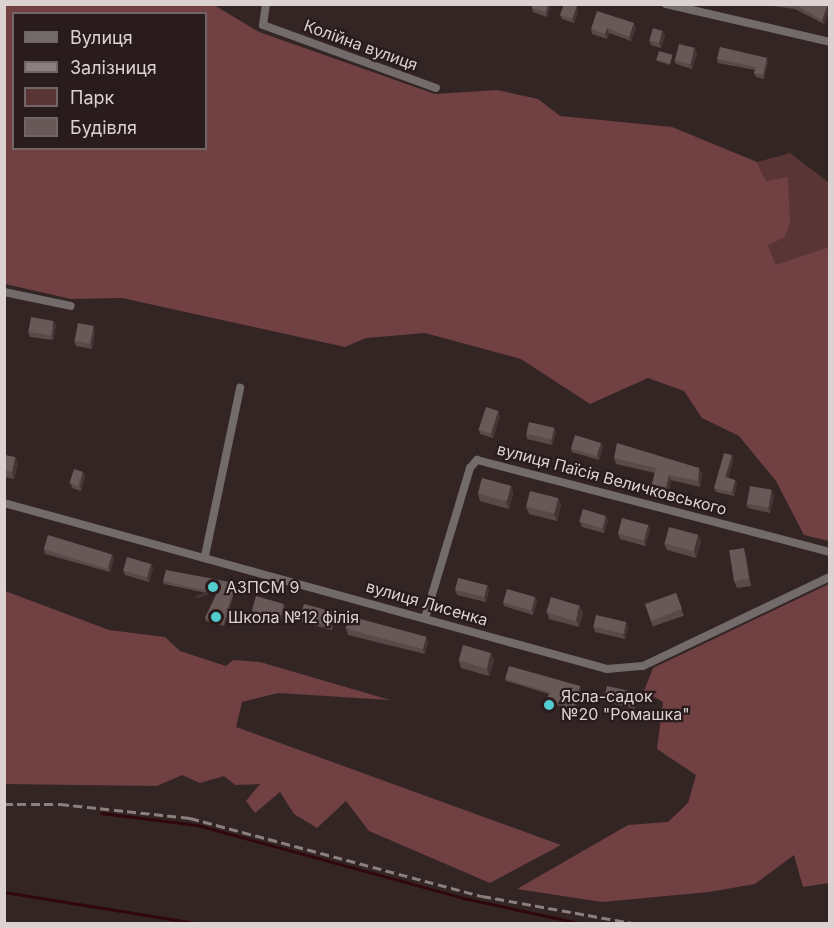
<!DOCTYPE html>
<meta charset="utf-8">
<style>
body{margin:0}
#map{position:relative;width:834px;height:928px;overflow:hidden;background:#342525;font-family:Inter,sans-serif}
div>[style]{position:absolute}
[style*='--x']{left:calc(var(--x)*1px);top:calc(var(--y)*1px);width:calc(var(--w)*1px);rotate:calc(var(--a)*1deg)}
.green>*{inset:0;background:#5a3536}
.forest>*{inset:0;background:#704043}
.stream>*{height:3px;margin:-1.5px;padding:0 1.5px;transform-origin:1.5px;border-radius:1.5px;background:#30070c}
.street>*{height:8px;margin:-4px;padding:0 4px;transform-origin:4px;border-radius:4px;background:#736b6b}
.rail>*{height:3px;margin-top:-1.5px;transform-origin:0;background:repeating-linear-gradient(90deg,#8c7f7f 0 9px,transparent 0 13.5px)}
.wall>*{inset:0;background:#5a4949;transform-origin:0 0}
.shaded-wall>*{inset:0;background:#453535;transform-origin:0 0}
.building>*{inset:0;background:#685858;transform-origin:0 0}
.dots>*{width:16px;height:16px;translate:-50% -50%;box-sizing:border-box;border:3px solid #2a1c1c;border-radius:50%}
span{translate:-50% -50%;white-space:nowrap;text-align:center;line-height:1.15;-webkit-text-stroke:4.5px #2a1c1c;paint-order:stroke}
.street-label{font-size:16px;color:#ddd2d2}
.poi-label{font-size:16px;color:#ddd2d2}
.left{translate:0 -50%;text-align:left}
.frame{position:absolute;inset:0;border:6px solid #ddd2d2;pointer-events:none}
.legend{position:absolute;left:12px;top:12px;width:195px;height:138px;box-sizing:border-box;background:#2a1c1c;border:2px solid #726565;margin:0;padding:8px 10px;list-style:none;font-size:18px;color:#ddd2d2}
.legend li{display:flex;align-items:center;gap:12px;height:30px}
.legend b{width:30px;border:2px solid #726565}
</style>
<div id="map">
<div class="green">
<div style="clip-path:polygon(790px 153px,829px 183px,829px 247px,776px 266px,768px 246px,785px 237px,790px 224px,776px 181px,766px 181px,757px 162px)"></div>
</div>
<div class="forest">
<div style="clip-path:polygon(evenodd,5px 4px,214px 5px,259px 32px,435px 94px,497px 90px,538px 99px,560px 116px,672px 127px,757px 162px,766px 181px,788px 177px,790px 224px,785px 237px,768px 246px,776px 265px,829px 247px,829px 541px,804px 535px,776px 481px,739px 436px,702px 418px,684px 391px,648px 378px,590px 404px,521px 359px,425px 333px,366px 338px,345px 347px,122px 298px,71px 299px,5px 284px,5px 4px,14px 14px,206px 14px,206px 148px,14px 148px,14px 14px)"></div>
<div style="clip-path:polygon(829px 584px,829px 883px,803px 887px,794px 855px,755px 884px,709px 892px,602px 902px,517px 889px,628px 825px,668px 822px,688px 803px,696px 775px,657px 749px,663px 702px,644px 691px,653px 668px)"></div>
<div style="clip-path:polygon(5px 591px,109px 630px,165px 637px,180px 651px,226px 666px,233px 660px,260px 662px,390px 700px,278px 693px,242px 702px,236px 727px,561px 845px,490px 883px,369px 831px,346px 801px,317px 828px,294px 814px,280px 792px,255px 813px,246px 801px,260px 784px,235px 785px,224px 776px,200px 783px,182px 775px,157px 786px,5px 784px)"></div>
</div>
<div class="stream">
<div style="--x:101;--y:813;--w:97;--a:7.1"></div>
<div style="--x:197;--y:825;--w:276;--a:15.3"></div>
<div style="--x:463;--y:898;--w:123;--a:12.2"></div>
<div style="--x:4;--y:892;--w:200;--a:9.2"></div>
</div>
<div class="street">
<div style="--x:266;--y:4;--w:21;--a:98"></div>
<div style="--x:263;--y:25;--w:184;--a:20"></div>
<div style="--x:666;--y:4;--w:168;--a:13"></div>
<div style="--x:4;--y:292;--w:68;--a:11.8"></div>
<div style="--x:4;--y:503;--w:625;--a:15.39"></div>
<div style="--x:607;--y:669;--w:36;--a:-5"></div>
<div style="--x:643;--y:666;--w:207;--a:-25.5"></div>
<div style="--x:205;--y:556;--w:172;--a:-78.2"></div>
<div style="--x:425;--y:618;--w:157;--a:-73.3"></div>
<div style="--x:470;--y:468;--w:11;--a:-49"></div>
<div style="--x:477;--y:460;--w:365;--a:14.6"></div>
</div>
<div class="rail">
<div style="--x:4;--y:804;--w:56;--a:0"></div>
<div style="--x:60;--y:804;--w:131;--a:6.1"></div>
<div style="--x:190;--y:818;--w:302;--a:15"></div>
<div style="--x:482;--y:896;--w:158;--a:10.2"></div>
</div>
<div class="wall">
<div style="clip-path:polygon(533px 4px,551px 4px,547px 17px,533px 12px,532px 8px)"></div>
<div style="clip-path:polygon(765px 4px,830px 4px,824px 24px,795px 9px,765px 5px)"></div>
<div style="clip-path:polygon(578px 11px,574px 23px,562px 19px,560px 15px)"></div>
<div style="clip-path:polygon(636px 28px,631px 41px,609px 33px,607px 39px,592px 34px,591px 29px)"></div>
<div style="clip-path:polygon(665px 36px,661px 48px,651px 45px,649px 40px)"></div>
<div style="clip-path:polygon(697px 53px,692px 69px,676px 64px,674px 60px)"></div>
<div style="clip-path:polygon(672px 57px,670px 65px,657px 61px,656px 59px)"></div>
<div style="clip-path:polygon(717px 59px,768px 62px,764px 79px,756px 77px,754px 73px,755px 70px,718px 63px)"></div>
<div style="clip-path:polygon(56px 325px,53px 340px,30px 337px,28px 332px)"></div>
<div style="clip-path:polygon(95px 331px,92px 349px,76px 346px,74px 341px)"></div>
<div style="clip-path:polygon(500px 416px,493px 438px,480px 434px,479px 430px)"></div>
<div style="clip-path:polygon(554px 428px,556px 433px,552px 445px,527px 439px,526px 434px)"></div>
<div style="clip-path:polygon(601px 443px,603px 447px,599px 460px,572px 452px,571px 448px)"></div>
<div style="clip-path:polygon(4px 455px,15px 457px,18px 464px,14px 479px,4px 477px)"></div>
<div style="clip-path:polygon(732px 455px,733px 460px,728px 478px,735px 480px,737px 484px,734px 496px,716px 492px,714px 488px)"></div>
<div style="clip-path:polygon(614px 458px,699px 468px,702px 474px,700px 487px,671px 480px,668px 493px,654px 489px,652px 484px,655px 473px,616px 464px)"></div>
<div style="clip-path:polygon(83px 472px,85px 476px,81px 491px,72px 488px,71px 484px)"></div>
<div style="clip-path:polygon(511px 486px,513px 493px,509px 509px,480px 501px,478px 494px)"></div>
<div style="clip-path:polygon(774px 495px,770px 513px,748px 508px,746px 504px)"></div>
<div style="clip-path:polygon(558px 498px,561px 505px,557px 521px,529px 514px,526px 507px)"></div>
<div style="clip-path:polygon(608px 520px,604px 533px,582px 527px,580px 522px)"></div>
<div style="clip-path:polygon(648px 525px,650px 530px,645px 546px,620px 539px,618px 534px)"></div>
<div style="clip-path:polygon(698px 535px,701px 542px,696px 558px,667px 550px,664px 543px)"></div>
<div style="clip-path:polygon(44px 549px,114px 559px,110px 572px,45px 554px)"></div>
<div style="clip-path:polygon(746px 555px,751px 586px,737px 588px,734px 581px)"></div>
<div style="clip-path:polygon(151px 564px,153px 568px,149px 582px,125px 575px,123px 570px)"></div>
<div style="clip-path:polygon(163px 581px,235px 583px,236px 586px,224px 626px,206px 621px,205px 618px,216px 595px,164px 584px)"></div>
<div style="clip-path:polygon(487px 585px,489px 589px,486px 602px,457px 595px,455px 590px)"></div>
<div style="left:676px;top:593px;width:24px;height:33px;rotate:71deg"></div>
<div style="clip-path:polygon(535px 597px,537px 602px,533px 615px,504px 606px,503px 602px)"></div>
<div style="clip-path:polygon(285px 606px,281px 620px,253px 612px,252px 610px)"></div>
<div style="clip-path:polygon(547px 612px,583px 613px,579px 627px,549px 619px)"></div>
<div style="clip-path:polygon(336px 617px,332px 630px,302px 622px,300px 618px)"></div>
<div style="clip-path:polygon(593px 627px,628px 627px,625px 639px,595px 632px)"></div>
<div style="clip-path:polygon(346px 629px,428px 642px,425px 654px,348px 635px)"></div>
<div style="clip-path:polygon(494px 660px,489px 676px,461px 668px,459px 661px)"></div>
<div style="clip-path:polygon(505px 679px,580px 686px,581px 689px,575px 710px,548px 703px,547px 700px,549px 694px,506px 681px)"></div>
<div style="clip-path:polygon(636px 692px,637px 697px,635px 709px,606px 702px,604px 698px)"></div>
</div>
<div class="shaded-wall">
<div style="clip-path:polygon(548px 4px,551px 4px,547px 17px,546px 12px)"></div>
<div style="clip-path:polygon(828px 4px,830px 4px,830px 10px,824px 24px,822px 20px)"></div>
<div style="clip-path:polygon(577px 6px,578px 11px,574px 23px,572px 19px)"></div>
<div style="clip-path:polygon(634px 23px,636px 28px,631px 41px,629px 37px)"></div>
<div style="clip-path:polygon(607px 28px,609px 33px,607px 39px,605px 34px)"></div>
<div style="clip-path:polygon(663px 31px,665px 36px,661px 48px,659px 43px)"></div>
<div style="clip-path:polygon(695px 48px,697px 53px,692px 69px,690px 64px)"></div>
<div style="clip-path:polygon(767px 58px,768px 62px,764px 79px,763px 75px)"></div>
<div style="clip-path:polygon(54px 321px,56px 325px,53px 340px,52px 336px)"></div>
<div style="clip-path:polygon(94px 326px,95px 331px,92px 349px,90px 344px)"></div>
<div style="clip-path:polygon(498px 411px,500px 416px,493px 438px,491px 433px)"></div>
<div style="clip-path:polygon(554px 428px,556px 433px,552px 445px,551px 441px)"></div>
<div style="clip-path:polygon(601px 443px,603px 447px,599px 460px,597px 455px)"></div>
<div style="clip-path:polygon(732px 455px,733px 460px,727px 482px,725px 477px)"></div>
<div style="clip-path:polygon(15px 457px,18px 464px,14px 479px,12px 472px)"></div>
<div style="clip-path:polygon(699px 468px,702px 474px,700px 487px,698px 481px)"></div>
<div style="clip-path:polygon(83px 472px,85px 476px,81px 491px,80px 486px)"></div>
<div style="clip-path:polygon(669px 475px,671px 480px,668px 493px,666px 487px)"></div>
<div style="clip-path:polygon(735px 480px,737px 484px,734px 496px,732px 492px)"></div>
<div style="clip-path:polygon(511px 486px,513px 493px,509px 509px,506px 502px)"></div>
<div style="clip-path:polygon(772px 490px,774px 495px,770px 513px,768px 508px)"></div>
<div style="clip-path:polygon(558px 498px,561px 505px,557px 521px,554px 514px)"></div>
<div style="clip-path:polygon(606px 516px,608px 520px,604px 533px,603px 529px)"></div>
<div style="clip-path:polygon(648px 525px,650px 530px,645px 546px,644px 541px)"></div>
<div style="clip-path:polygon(698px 535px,701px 542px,696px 558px,694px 551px)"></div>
<div style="clip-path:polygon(744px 548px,746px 555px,751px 586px,749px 579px)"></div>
<div style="clip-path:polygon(112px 554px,114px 559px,110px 572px,108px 567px)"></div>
<div style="clip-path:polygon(151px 564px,153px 568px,149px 582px,147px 577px)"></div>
<div style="left:235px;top:583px;width:3px;height:42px;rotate:72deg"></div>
<div style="clip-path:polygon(487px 585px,489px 589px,486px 602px,484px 597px)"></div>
<div style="clip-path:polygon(535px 597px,537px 602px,533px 615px,532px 610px)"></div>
<div style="clip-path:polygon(284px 604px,285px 606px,281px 620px,280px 618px)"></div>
<div style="clip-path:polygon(580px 606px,583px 613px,579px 627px,576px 620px)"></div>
<div style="clip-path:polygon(334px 612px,336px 617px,332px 630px,331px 625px)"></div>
<div style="clip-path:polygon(626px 622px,628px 627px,625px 639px,623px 635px)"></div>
<div style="clip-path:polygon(426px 636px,428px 642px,425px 654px,422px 648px)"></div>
<div style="clip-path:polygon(491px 653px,494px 660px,489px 676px,487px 669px)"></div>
<div style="clip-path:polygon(580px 686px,581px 689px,575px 710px,574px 708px)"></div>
<div style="clip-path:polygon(636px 692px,637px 697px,635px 709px,633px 704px)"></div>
</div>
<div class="building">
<div style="clip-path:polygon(533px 4px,548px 4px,546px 12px,532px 8px)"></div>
<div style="clip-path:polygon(564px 4px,572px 4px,577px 6px,572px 19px,560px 15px)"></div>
<div style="clip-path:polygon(794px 4px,828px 4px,822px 20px)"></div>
<div style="clip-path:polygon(597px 11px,634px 23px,629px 37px,607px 28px,605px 34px,591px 29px)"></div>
<div style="left:653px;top:28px;width:10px;height:13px;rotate:17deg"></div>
<div style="left:679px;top:44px;width:16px;height:17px;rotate:14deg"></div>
<div style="clip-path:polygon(720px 47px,767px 58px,763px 75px,754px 73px,756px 67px,717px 59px)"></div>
<div style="left:659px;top:51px;width:14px;height:9px;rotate:17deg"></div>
<div style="left:31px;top:317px;width:23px;height:15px;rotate:10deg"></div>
<div style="left:78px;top:323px;width:16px;height:18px;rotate:11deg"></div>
<div style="left:486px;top:407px;width:13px;height:24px;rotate:18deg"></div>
<div style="left:529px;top:422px;width:26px;height:12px;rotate:13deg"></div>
<div style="left:575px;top:435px;width:27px;height:14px;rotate:17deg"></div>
<div style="clip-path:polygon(617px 443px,699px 468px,698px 481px,669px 475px,666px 487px,652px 484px,656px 468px,614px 458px)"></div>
<div style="clip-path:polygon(724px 453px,732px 455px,725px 477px,735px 480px,732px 492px,714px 488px)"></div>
<div style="clip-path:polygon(4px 455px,15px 457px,12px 472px,4px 470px)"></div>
<div style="left:74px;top:469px;width:9px;height:15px;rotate:18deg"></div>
<div style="left:482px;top:478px;width:30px;height:16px;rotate:15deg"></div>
<div style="left:750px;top:486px;width:22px;height:18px;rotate:10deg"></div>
<div style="left:530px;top:491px;width:29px;height:16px;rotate:14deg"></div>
<div style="left:583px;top:509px;width:24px;height:13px;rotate:17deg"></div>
<div style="left:622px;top:518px;width:27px;height:16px;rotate:15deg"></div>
<div style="left:669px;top:527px;width:30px;height:17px;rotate:15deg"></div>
<div style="left:48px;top:535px;width:67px;height:15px;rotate:17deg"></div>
<div style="left:744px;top:548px;width:31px;height:15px;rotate:81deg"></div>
<div style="left:127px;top:557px;width:25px;height:14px;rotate:16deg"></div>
<div style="clip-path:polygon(166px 570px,235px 583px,223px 623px,205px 618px,217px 593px,163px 581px)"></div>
<div style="left:458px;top:578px;width:30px;height:12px;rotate:14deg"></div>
<div style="left:507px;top:589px;width:29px;height:14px;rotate:16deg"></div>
<div style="left:676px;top:593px;width:17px;height:33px;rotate:69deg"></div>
<div style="left:256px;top:596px;width:29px;height:15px;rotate:16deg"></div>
<div style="left:551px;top:597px;width:30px;height:16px;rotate:17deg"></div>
<div style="left:304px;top:604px;width:31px;height:15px;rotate:15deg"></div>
<div style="left:596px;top:615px;width:31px;height:12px;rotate:13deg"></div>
<div style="left:349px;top:616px;width:80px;height:13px;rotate:15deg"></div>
<div style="left:463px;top:645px;width:29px;height:16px;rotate:16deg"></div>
<div style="clip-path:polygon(509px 666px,580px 686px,574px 708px,547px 700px,550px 692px,505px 679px)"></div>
<div style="left:607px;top:686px;width:30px;height:12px;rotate:12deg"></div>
</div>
<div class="dots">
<div style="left:213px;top:587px;background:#52cdcf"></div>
<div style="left:216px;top:617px;background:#52cdcf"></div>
<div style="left:549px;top:705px;background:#52cdcf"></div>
</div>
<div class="street-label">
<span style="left:361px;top:45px;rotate:20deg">Колійна вулиця</span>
<span style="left:612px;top:479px;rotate:15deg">вулиця Паїсія Величковського</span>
<span style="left:427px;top:603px;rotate:16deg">вулиця Лисенка</span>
</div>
<div class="poi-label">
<span class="left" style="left:226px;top:587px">АЗПСМ 9</span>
<span class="left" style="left:228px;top:617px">Школа №12 філія</span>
<span class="left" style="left:561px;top:705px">Ясла-садок<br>№20 "Ромашка"</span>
</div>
<div class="frame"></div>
<ul class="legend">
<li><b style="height:8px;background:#736b6b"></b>Вулиця</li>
<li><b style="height:8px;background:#8c7f7f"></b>Залізниця</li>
<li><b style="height:16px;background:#5a3536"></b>Парк</li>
<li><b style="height:16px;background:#685858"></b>Будівля</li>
</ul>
</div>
